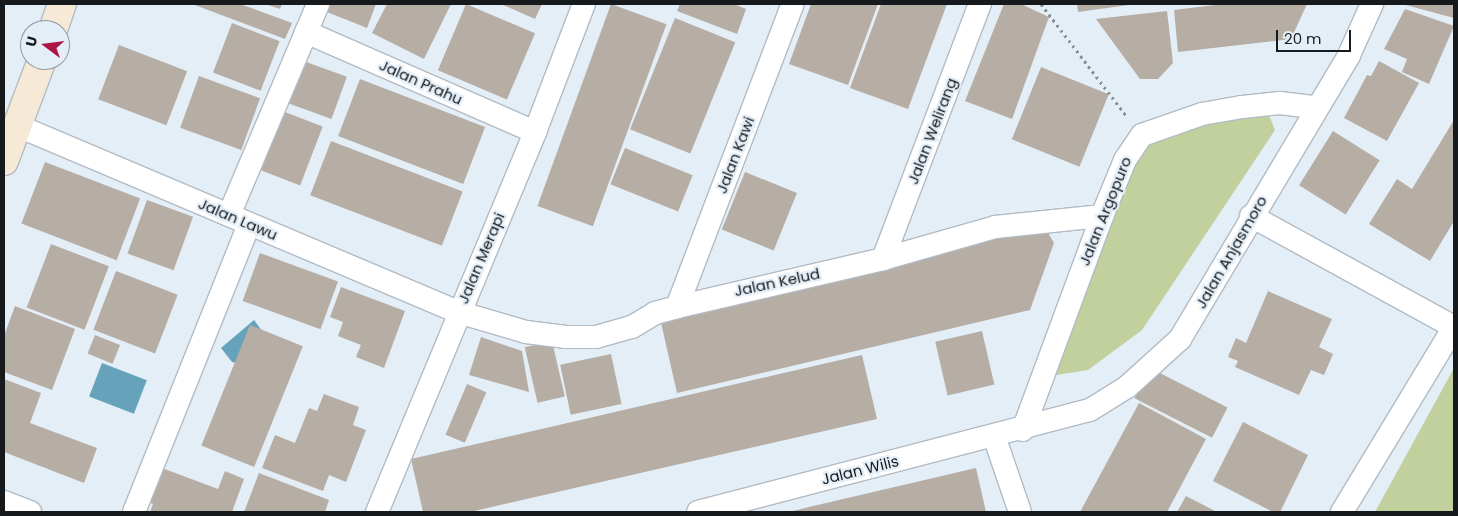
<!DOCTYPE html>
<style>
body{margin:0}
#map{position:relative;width:1458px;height:516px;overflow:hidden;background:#e4eef7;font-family:Poppins,sans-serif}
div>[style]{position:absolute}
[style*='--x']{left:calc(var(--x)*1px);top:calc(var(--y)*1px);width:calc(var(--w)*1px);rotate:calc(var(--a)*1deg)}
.green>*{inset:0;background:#c1d09d}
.water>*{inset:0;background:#67a2bb;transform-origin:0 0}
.building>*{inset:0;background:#b6ada5;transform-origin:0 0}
.path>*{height:3px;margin-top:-1.5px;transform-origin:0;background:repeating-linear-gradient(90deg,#878e94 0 2.5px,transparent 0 6.5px)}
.roads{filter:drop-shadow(1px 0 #b2bbc4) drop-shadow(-1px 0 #b2bbc4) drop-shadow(0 1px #b2bbc4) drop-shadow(0 -1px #b2bbc4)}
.street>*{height:22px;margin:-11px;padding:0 11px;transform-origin:11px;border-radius:11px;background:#fff}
.secondary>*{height:28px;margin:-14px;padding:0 14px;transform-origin:14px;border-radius:14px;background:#f6ead7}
span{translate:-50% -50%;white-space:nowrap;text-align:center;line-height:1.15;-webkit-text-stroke:4.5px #e4eef7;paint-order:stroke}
.street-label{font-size:15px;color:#171a1d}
.frame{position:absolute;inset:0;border:5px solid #171a1d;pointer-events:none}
.north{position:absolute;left:20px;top:20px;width:50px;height:50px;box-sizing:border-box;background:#e4eef7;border:1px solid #9299a0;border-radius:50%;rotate:285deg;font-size:14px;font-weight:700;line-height:20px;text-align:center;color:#171a1d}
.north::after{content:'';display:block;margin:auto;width:18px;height:22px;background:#ab1645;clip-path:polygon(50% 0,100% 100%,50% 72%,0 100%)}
.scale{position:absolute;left:1276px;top:30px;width:75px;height:22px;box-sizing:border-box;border:2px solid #171a1d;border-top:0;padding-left:6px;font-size:15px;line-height:18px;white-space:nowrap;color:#171a1d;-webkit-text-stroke:4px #e4eef7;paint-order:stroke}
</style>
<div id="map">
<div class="green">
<div style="clip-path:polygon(1263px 100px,1275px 130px,1142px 330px,1088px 370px,1038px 378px,1135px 130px)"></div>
<div style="clip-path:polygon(1454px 368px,1454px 512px,1375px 512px)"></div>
</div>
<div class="water">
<div style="clip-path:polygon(254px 320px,265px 335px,240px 364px,232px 362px,221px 348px)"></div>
<div style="left:102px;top:363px;width:48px;height:36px;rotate:21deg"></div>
</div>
<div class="building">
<div style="clip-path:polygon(192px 4px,240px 4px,292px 23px,285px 39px)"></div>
<div style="clip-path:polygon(265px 4px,282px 4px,280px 9px)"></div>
<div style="clip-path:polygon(330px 4px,376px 4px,367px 28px,327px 12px)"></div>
<div style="clip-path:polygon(387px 4px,451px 4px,424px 59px,372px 33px)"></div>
<div style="left:466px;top:4px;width:75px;height:72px;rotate:23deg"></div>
<div style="clip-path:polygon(501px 4px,542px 4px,535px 19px)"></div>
<div style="left:611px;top:4px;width:59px;height:215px;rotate:20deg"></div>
<div style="clip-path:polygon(680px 4px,734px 4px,746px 9px,737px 34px,677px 11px)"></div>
<div style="clip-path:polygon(811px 4px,878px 4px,848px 85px,789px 64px)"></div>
<div style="clip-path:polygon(881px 4px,947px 4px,908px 109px,850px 88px)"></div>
<div style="clip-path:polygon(1004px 4px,1021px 4px,1049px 17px,1012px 119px,965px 101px)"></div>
<div style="clip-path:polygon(1077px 4px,1129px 4px,1129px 5px,1078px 12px)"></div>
<div style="clip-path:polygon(1223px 4px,1307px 4px,1291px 39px,1178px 52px,1174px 10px)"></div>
<div style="clip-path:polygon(1402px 4px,1454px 4px,1454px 18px)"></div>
<div style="clip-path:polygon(1405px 9px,1454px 26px,1429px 84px,1402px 72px,1407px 59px,1384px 49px)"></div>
<div style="clip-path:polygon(1167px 11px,1173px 63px,1158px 79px,1140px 79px,1096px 19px)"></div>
<div style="left:675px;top:18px;width:65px;height:120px;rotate:22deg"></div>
<div style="left:232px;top:23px;width:51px;height:53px;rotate:21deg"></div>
<div style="left:119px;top:45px;width:73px;height:58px;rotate:21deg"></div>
<div style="left:298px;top:59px;width:52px;height:45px;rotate:20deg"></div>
<div style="clip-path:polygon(1379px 61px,1419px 83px,1387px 141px,1344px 118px,1367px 75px,1371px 76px)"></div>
<div style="left:1041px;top:67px;width:73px;height:78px;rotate:22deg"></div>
<div style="left:199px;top:76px;width:65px;height:55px;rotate:20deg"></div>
<div style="left:360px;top:79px;width:134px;height:61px;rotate:21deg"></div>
<div style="left:277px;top:109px;width:49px;height:63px;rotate:21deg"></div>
<div style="clip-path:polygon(1454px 120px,1454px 221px,1430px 261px,1369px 224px,1397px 179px,1412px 189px)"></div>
<div style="left:1333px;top:131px;width:55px;height:64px;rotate:32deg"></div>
<div style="left:331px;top:141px;width:141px;height:58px;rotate:21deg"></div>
<div style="left:625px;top:148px;width:73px;height:39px;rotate:22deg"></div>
<div style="left:45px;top:162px;width:102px;height:66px;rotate:21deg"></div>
<div style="left:745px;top:172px;width:56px;height:62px;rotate:22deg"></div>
<div style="left:147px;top:200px;width:49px;height:57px;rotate:20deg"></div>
<div style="clip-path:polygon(1044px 226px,1054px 243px,1030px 310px,677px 393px,659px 314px)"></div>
<div style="left:51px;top:244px;width:62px;height:68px;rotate:21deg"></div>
<div style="left:260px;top:253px;width:83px;height:51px;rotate:20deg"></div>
<div style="left:116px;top:271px;width:66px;height:63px;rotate:21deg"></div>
<div style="clip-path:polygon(341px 287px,405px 311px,384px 368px,356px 357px,361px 345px,338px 336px,343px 322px,330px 317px)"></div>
<div style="clip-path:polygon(1268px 291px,1332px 319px,1319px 347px,1333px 354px,1324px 375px,1311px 370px,1299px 395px,1235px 367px,1238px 361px,1228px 357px,1236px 338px,1246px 343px)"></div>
<div style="clip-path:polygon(15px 306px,75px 329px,52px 390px,4px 372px,4px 336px)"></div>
<div style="left:250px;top:325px;width:57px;height:130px;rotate:22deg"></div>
<div style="left:982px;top:331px;width:55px;height:48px;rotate:77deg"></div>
<div style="left:95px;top:335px;width:27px;height:20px;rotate:22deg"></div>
<div style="clip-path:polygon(481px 337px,522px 351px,529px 392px,469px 375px)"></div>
<div style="left:552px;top:341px;width:57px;height:28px;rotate:77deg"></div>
<div style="left:611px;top:354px;width:51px;height:52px;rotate:78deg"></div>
<div style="clip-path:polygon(862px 355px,877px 419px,470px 512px,423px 512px,411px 459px)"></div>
<div style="left:1150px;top:368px;width:87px;height:34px;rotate:27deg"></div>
<div style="clip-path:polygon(4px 379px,41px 393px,30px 423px,97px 448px,84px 483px,4px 452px)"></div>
<div style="left:467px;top:384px;width:21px;height:55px;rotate:23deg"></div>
<div style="clip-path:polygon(324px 394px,359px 407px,353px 425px,366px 430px,346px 482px,329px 475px,323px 491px,262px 468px,275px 435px,295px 443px,309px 408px,317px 411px)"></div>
<div style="clip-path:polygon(1139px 403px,1206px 439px,1167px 512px,1080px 512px)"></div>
<div style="clip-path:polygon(1243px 422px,1308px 455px,1280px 512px,1273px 512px,1213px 481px)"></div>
<div style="clip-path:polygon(162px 468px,218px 489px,225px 471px,244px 479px,232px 512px,150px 512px,153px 504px,149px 502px)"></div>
<div style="clip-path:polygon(976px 468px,986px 512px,789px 512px,809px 507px)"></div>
<div style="clip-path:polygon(259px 473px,329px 500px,325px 512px,244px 512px)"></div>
<div style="clip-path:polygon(1186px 496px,1217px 512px,1177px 512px)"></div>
</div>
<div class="path">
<div style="--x:1041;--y:4;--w:142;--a:52.7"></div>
</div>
<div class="roads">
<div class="street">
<div style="--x:306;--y:32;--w:250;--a:23.6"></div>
<div style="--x:18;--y:126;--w:478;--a:22.9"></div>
<div style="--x:458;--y:312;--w:71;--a:16.4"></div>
<div style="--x:526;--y:332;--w:39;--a:7"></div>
<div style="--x:565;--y:337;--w:31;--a:0"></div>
<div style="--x:596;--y:337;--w:37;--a:-16"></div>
<div style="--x:632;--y:327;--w:27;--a:-31"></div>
<div style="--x:655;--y:313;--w:23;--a:-15"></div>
<div style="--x:677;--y:307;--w:212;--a:-13.1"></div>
<div style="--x:883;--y:259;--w:116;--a:-15.9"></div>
<div style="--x:995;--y:227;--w:108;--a:-5.9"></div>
<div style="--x:229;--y:215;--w:229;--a:-67.1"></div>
<div style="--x:1251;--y:216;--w:231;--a:28.7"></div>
<div style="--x:883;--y:259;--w:273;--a:-69.2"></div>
<div style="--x:677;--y:307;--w:324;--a:-69.1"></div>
<div style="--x:1023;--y:430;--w:228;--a:-69.7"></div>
<div style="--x:1102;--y:216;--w:61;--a:-67.7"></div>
<div style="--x:1125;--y:160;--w:30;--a:-56"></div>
<div style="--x:1142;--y:135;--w:64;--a:-19.3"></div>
<div style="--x:1202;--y:114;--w:41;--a:-9.9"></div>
<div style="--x:1242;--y:107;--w:38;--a:-6"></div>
<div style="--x:1280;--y:103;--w:35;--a:7"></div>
<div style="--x:994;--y:436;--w:80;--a:71.1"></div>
<div style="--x:4;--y:502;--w:28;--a:21"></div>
<div style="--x:134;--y:512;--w:310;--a:-68.2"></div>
<div style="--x:377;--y:512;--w:412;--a:-67.4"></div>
<div style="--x:535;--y:132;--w:137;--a:-69.1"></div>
<div style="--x:698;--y:512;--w:405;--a:-14.6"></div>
<div style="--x:1090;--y:410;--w:44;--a:-31.9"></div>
<div style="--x:1127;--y:387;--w:72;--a:-42.2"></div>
<div style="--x:1180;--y:339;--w:330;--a:-59.2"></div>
<div style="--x:1349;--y:55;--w:56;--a:-65.7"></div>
<div style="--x:1342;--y:512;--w:216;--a:-58.8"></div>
</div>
<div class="secondary">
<div style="--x:53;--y:30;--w:28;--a:-71"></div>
<div style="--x:4;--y:161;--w:108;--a:-69.4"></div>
</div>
</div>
<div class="street-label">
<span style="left:421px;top:82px;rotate:24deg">Jalan Prahu</span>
<span style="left:932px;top:131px;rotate:-69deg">Jalan Welirang</span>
<span style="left:735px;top:155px;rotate:-69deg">Jalan Kawi</span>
<span style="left:1105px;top:211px;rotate:-68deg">Jalan Argopuro</span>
<span style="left:238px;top:219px;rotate:23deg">Jalan Lawu</span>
<span style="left:1231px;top:252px;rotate:-60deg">Jalan Anjasmoro</span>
<span style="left:481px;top:258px;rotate:-67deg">Jalan Merapi</span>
<span style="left:777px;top:282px;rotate:-12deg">Jalan Kelud</span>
<span style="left:860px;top:470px;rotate:-14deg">Jalan Wilis</span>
</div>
<div class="frame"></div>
<div class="north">U</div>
<div class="scale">20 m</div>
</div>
